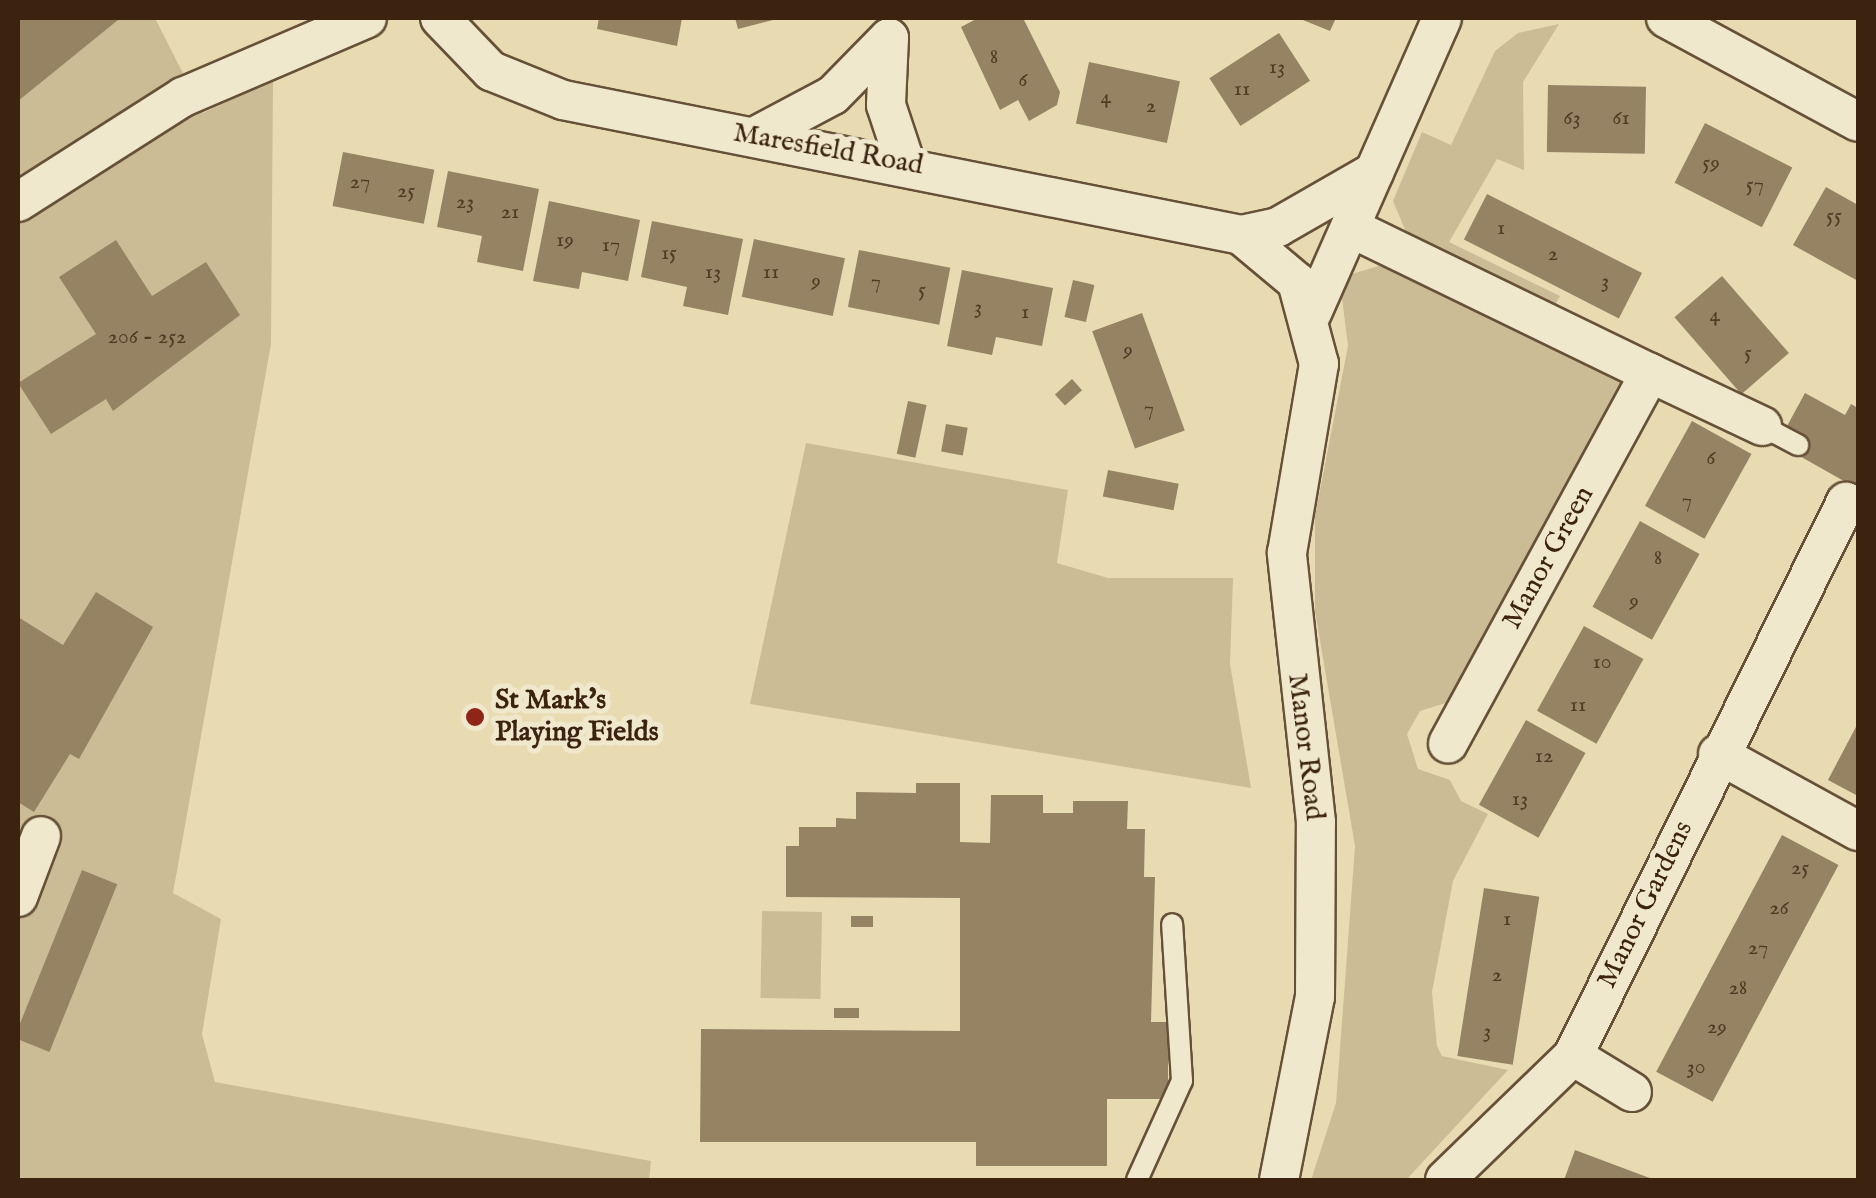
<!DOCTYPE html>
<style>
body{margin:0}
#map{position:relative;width:1876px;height:1198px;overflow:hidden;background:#e8dbb2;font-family:"IM FELL English",serif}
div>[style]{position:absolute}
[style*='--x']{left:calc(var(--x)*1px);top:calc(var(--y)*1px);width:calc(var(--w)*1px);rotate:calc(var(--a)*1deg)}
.green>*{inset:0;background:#cbbc96;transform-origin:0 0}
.building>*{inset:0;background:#958364;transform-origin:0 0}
.roads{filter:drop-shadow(2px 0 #665138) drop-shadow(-2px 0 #665138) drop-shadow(0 2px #665138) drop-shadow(0 -2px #665138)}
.lane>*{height:20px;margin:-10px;padding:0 10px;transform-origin:10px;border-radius:10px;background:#f0e8cd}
.street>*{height:38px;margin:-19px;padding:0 19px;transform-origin:19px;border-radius:19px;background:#f0e8cd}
.dots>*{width:28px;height:28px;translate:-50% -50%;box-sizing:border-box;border:5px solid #f0e8cd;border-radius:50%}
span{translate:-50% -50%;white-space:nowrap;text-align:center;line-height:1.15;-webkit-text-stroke:10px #f0e8cd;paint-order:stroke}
.number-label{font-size:22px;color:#523b25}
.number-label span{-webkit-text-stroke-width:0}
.street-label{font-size:28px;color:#3b2310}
.poi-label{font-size:28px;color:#3b2310;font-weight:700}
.left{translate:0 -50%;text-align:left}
.frame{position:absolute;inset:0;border:20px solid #3b2310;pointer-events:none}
</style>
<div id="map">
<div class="green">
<div style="clip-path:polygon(18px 18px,155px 18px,203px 113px,273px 80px,271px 344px,173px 893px,221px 919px,202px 1034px,215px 1082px,651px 1161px,649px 1180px,18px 1180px)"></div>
<div style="clip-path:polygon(1559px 24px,1523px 82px,1524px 170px,1497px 159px,1449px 242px,1560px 296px,1552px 310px,1409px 239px,1393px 201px,1422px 132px,1451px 145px,1495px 51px,1518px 33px)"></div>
<div style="clip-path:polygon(1388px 263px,1621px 377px,1624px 389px,1452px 701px,1420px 711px,1407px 734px,1418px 769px,1450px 780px,1461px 801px,1488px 814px,1453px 881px,1432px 992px,1437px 1046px,1442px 1056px,1508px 1070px,1406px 1180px,1311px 1180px,1336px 1103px,1355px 846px,1315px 611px,1315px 516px,1348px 346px,1341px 290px,1352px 274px)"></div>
<div style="clip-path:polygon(806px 443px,1068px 490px,1057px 563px,1108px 578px,1233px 578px,1230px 664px,1251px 788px,750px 704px)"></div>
<div style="left:762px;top:911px;width:60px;height:87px;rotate:1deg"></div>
</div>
<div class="building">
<div style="clip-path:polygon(18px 18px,116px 18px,118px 20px,18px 101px)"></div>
<div style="clip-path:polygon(599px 18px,682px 18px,677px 46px,597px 29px)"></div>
<div style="clip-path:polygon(735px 18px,777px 18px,777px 19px,738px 29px)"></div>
<div style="clip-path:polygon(978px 18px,1023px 18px,1060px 92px,1057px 105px,1029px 121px,1018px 100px,1000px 110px,961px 27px)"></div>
<div style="clip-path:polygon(1298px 18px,1336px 18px,1330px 31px)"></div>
<div style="left:1279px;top:33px;width:57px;height:83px;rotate:57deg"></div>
<div style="left:1089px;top:62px;width:93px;height:63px;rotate:12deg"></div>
<div style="left:1548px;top:85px;width:98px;height:67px;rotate:1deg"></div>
<div style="left:1705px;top:123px;width:98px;height:67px;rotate:27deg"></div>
<div style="left:343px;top:152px;width:93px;height:55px;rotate:11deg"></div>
<div style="clip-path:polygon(448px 171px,539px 189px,523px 271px,477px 262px,482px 236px,437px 227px)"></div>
<div style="clip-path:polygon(1826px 187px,1858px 205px,1858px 281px,1793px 245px)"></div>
<div style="left:1487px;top:194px;width:174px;height:51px;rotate:27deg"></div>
<div style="clip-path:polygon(549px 201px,640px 220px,628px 281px,582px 272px,579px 289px,533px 281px)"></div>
<div style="clip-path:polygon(652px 221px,743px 239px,728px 315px,683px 306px,687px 287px,641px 277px)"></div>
<div style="left:754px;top:239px;width:93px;height:59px;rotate:12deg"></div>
<div style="clip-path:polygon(116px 240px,152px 296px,206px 262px,240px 315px,113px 411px,106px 399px,51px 434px,18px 383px,96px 334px,59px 277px)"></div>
<div style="left:859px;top:250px;width:93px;height:58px;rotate:11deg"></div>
<div style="clip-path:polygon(962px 270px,1053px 288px,1042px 346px,996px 337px,992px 355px,947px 346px)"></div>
<div style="left:1722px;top:276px;width:102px;height:63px;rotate:49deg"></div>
<div style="left:1073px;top:280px;width:22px;height:38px;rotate:13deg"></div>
<div style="left:1142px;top:313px;width:125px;height:53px;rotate:70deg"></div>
<div style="left:1072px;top:379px;width:15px;height:23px;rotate:48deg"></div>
<div style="clip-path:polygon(1805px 393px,1845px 415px,1851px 404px,1858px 408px,1858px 489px,1796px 454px,1786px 428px)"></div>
<div style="left:908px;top:401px;width:19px;height:54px;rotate:12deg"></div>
<div style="left:1692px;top:421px;width:68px;height:97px;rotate:29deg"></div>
<div style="left:946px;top:424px;width:22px;height:28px;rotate:10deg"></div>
<div style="left:1108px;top:470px;width:72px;height:27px;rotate:11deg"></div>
<div style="left:1640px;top:521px;width:68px;height:98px;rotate:29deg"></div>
<div style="clip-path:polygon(96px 592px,153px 627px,79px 759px,70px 754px,34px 812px,18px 802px,18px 617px,63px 645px)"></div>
<div style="left:1584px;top:626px;width:68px;height:97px;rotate:29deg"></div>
<div style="left:1526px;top:720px;width:68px;height:97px;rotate:29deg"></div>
<div style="clip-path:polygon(1858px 723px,1858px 796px,1828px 780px)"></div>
<div style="clip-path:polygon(916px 783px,960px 783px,960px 842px,990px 843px,991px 795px,1043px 795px,1043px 813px,1073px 813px,1073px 801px,1128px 801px,1127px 829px,1145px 829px,1144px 877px,1155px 877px,1151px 1022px,1168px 1022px,1168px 1099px,1107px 1099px,1107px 1166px,976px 1166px,976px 1142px,700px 1142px,701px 1029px,960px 1031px,960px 898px,786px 897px,786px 846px,799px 846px,799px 827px,836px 827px,836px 818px,856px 819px,856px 792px,916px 793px)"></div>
<div style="left:1782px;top:835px;width:64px;height:268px;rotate:28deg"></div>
<div style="left:82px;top:870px;width:38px;height:181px;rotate:22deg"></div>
<div style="left:1484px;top:888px;width:56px;height:170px;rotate:9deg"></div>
<div style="left:851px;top:916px;width:22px;height:11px"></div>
<div style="left:834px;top:1008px;width:25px;height:10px"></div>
<div style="clip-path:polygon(1575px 1150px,1655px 1180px,1564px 1180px)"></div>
</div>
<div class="roads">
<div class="lane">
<div style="--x:1762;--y:426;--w:41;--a:27.8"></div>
<div style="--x:1137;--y:1180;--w:109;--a:-65.6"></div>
<div style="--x:1182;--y:1081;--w:157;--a:-93.6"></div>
</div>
<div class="street">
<div style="--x:440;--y:18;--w:74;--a:46.1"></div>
<div style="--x:491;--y:71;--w:78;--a:21.9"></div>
<div style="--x:563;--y:100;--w:691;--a:11.26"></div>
<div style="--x:1666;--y:18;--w:218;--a:28.4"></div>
<div style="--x:754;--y:137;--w:89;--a:-28"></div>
<div style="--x:833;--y:95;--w:80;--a:-45.5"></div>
<div style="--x:889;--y:38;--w:67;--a:92.6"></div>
<div style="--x:886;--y:105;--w:60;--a:71.6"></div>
<div style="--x:18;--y:202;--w:196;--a:-32.5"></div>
<div style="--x:183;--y:97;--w:200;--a:-23.2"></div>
<div style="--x:1353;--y:229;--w:330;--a:25.9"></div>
<div style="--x:1650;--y:373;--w:422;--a:118.6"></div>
<div style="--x:1312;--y:313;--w:322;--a:-66.2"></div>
<div style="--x:1650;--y:373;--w:124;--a:25.3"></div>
<div style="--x:1718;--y:754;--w:160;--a:28.8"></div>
<div style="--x:18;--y:897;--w:65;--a:-69.3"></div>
<div style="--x:1573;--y:1056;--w:69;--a:31.4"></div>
<div style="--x:1279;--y:1180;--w:187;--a:-78.9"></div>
<div style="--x:1315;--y:997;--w:175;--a:-89.7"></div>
<div style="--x:1316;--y:822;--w:271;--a:-96.2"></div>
<div style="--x:1287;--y:553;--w:192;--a:-80.4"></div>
<div style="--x:1319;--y:364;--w:85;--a:-105"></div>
<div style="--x:1297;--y:282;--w:73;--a:-140"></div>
<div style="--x:1241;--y:235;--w:38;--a:-12"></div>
<div style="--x:1278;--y:227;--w:111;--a:-29.8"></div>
<div style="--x:1445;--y:1180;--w:178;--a:-44.1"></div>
<div style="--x:1573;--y:1056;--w:618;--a:-63.77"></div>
</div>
</div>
<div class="dots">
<div style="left:475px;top:717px;background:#8f2418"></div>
</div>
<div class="number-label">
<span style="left:994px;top:58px">8</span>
<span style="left:1277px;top:68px">13</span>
<span style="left:1023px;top:81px">6</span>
<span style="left:1242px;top:90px">11</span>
<span style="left:1106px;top:98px">4</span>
<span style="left:1151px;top:107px">2</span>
<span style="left:1572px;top:119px">63</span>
<span style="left:1621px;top:119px">61</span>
<span style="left:1711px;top:164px">59</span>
<span style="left:360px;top:183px">27</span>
<span style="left:1755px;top:186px">57</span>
<span style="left:406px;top:192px">25</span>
<span style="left:465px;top:203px">23</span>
<span style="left:510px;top:213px">21</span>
<span style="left:1834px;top:217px">55</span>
<span style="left:1501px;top:229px">1</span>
<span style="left:565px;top:241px">19</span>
<span style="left:611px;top:246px">17</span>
<span style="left:669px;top:254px">15</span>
<span style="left:1553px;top:255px">2</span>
<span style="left:713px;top:273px">13</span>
<span style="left:771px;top:273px">11</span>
<span style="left:816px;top:282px">9</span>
<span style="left:1605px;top:282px">3</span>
<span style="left:876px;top:283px">7</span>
<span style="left:922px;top:291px">5</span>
<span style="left:978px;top:308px">3</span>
<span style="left:1025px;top:313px">1</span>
<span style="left:1715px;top:316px">4</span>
<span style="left:147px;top:338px">206 - 252</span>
<span style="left:1128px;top:351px">9</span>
<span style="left:1748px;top:354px">5</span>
<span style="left:1149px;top:410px">7</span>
<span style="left:1711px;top:459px">6</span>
<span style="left:1687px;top:502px">7</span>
<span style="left:1658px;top:559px">8</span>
<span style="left:1634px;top:602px">9</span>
<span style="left:1602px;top:663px">10</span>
<span style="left:1578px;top:706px">11</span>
<span style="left:1544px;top:757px">12</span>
<span style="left:1520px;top:800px">13</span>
<span style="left:1800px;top:869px">25</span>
<span style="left:1779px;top:909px">26</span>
<span style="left:1507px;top:920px">1</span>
<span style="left:1758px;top:949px">27</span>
<span style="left:1497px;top:976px">2</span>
<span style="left:1738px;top:989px">28</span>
<span style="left:1717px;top:1028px">29</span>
<span style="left:1487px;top:1032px">3</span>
<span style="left:1696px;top:1068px">30</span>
</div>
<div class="street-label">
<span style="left:828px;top:150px;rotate:10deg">Maresfield Road</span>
<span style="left:1549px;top:558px;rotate:-61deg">Manor Green</span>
<span style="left:1305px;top:747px;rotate:83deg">Manor Road</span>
<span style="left:1646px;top:905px;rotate:-64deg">Manor Gardens</span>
</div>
<div class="poi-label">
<span class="left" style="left:495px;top:717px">St Mark's<br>Playing Fields</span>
</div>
<div class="frame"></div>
</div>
